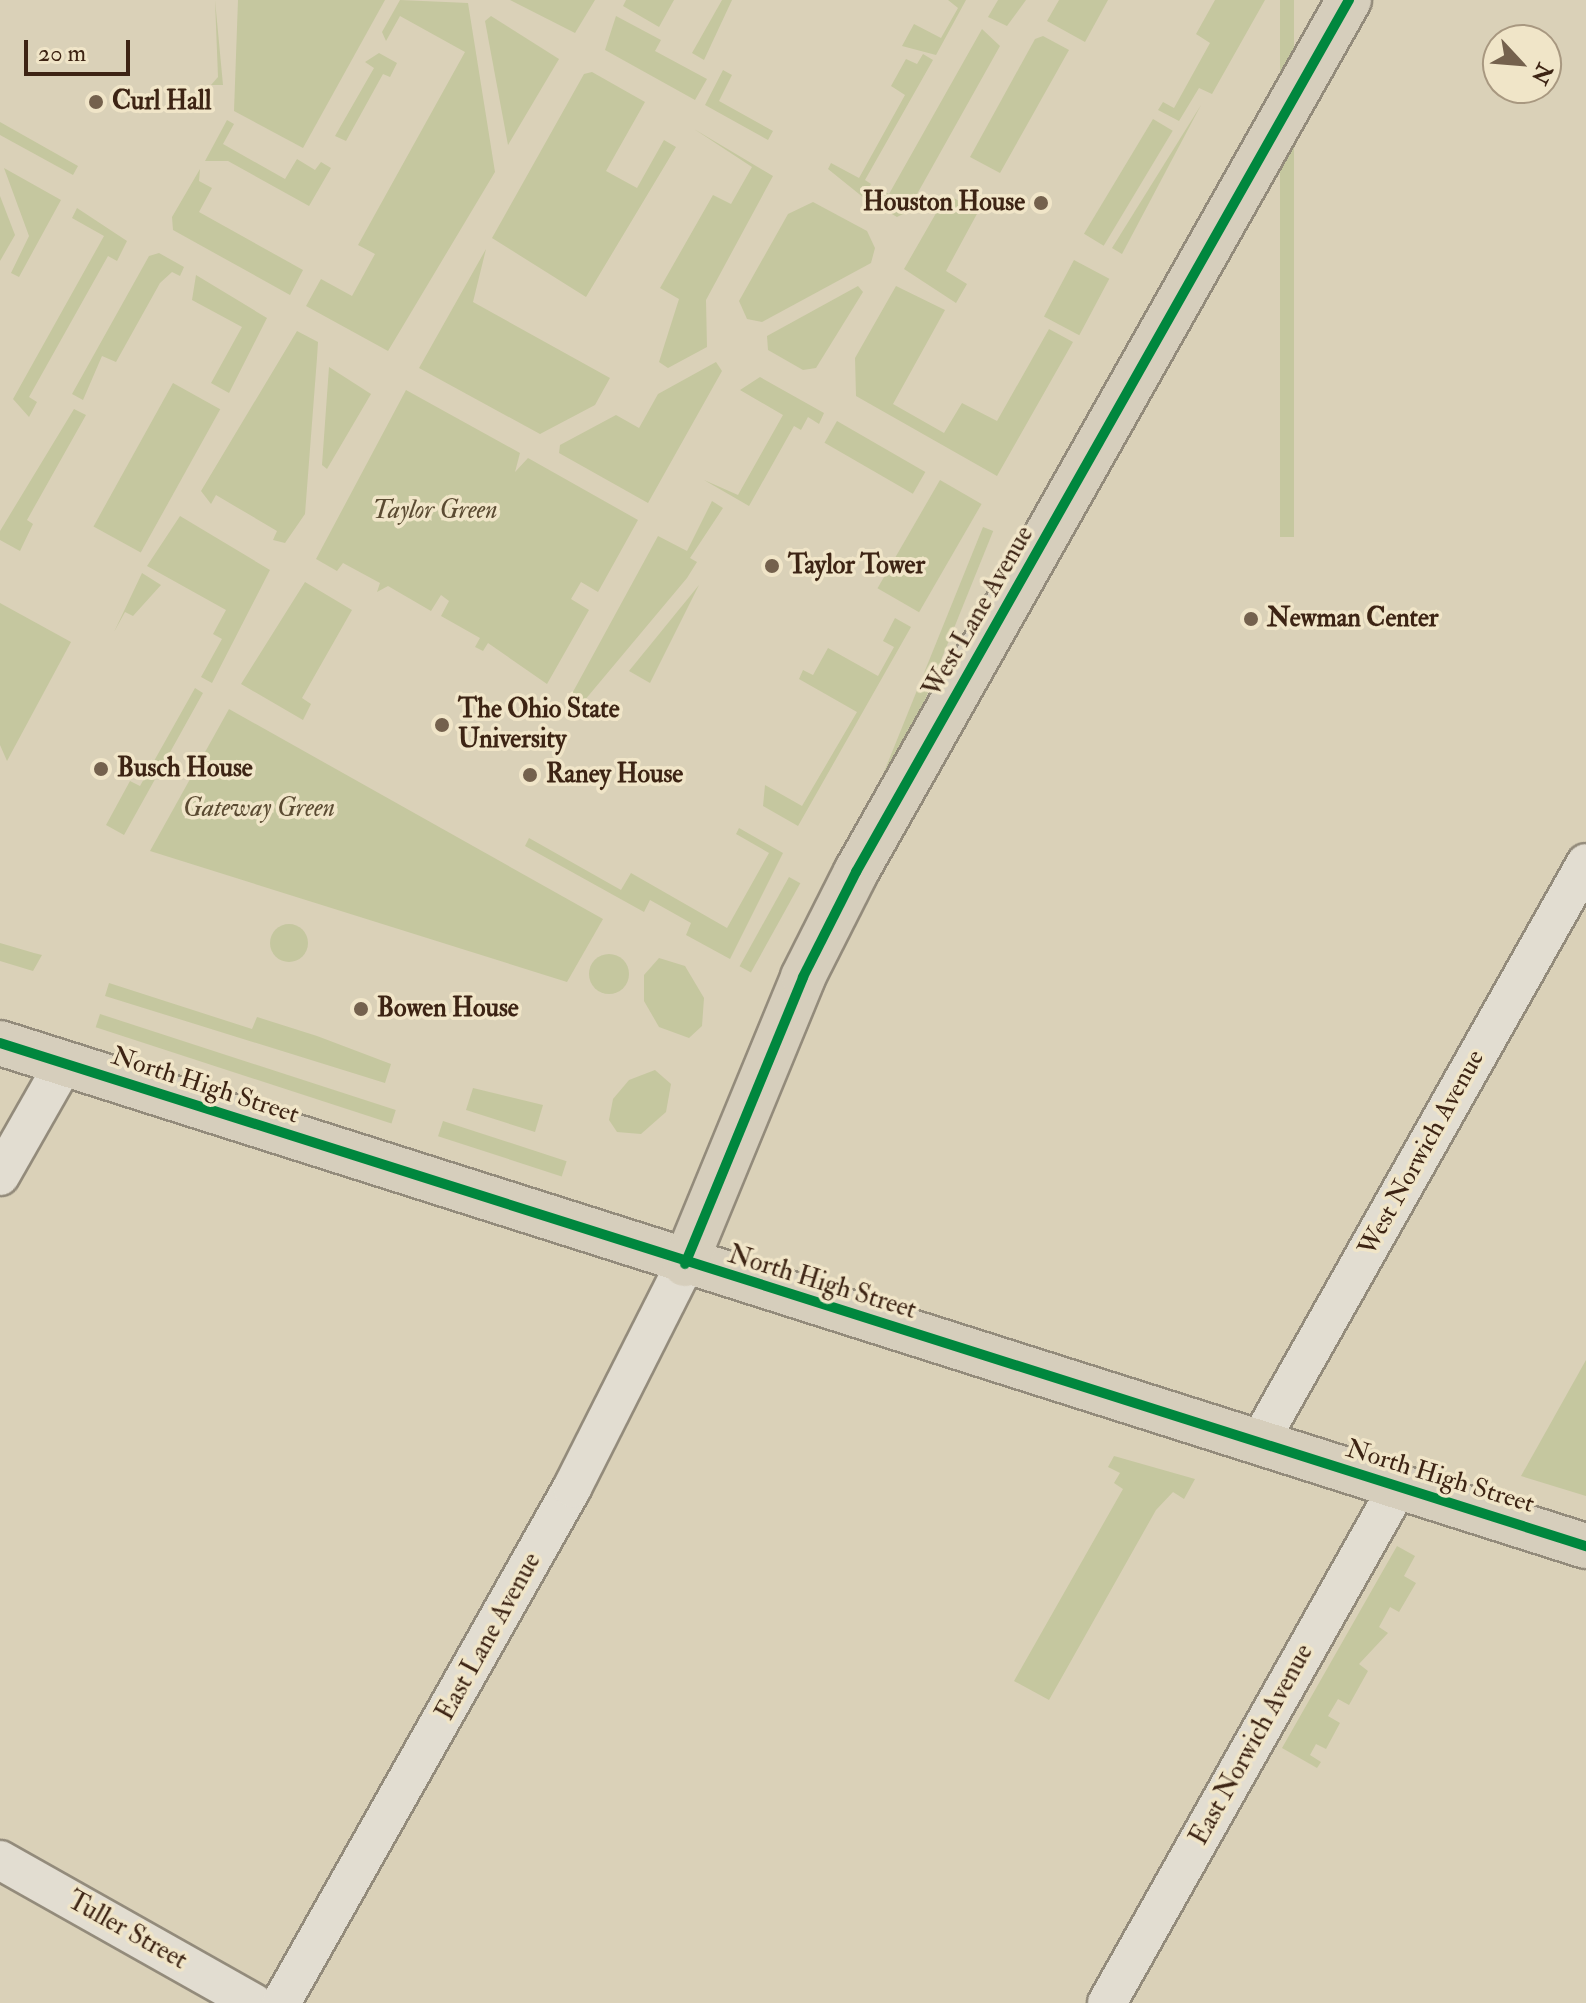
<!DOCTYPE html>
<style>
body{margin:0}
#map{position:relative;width:1586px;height:2003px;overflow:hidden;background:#dad1b8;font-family:"IM FELL Double Pica",serif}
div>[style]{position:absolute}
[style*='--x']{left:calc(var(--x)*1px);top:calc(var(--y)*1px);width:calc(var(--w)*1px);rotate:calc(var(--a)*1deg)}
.green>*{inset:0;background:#c5c79f;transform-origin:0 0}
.round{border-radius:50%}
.roads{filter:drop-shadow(2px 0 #938b7b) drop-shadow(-2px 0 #938b7b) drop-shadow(0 2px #938b7b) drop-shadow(0 -2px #938b7b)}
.minor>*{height:38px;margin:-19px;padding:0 19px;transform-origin:19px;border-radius:19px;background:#e2ddd1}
.major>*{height:44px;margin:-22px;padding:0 22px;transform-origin:22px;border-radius:22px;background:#d6cebc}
.cycleway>*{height:10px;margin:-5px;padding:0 5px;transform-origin:5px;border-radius:5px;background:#00873e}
.dots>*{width:22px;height:22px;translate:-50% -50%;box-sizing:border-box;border:4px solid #f0e5c8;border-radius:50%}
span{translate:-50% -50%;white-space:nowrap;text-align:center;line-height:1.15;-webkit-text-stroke:7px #f0e5c8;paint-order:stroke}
.poi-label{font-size:26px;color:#3d2414;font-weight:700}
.left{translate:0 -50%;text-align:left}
.right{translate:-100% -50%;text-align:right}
.park-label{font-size:26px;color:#5b4b32;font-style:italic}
.street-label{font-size:26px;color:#3d2414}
.north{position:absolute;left:1482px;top:24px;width:80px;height:80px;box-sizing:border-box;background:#f0e5c8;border:2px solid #a89880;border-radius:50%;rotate:116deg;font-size:22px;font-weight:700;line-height:32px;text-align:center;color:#3d2414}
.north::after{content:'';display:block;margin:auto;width:28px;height:36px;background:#74614d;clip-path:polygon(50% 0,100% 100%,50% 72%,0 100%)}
.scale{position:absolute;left:24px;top:40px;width:106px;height:36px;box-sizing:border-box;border:4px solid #3d2414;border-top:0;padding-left:10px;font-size:24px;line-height:28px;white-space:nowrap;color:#3d2414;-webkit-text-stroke:6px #f0e5c8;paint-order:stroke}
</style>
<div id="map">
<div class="green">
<div style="clip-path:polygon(215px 0,223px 85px,211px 85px,218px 77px)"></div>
<div style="clip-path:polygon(238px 0,385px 0,303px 148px,234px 111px)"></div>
<div style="clip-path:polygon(400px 0,468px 3px,495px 172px,388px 351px,306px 306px,321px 279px,352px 296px,375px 254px,358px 245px,465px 52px,400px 16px,386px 41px,382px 32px)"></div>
<div style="clip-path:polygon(510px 0,595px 0,575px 33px)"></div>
<div style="clip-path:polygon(626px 0,674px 0,659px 27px,623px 6px)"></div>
<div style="clip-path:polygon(722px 0,732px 0,704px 60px,692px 53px)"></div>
<div style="clip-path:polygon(948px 0,966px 0,936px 55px,902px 46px,914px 24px,941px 38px,958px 8px)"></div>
<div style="clip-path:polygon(998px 0,1026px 0,1007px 26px,988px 17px)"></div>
<div style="clip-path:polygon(1059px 0,1108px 0,1085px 42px,1047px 21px)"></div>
<div style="clip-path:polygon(1215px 0,1265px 0,1212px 94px,1199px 88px,1179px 121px,1158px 110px,1163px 102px,1174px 108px,1210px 43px,1196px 34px)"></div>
<div style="left:1280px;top:0;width:14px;height:537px"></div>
<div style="clip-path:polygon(491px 16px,559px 59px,508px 145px,485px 21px)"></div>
<div style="clip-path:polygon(616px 16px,661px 40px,655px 51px,707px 79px,695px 100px,605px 50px)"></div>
<div style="clip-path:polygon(982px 29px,1000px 46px,907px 212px,897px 217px,873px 203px,880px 189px,889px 194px)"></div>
<div style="clip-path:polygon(1043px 36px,1069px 50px,1000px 173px,970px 157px,1035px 39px)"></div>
<div style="clip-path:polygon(379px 53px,397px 63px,390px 77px,383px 74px,346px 141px,335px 136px,374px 68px,365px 62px)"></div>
<div style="clip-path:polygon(923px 54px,933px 60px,865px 180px,871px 184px,864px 198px,828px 169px,831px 163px,859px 178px,905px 95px,891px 86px,906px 59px,917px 64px)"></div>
<div style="clip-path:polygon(723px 70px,732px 75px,719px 101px,773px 131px,768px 140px,705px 105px)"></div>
<div style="clip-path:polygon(592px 72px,645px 102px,606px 171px,637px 188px,664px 140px,676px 147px,586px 297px,492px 238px,584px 74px)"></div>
<div style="clip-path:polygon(1201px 105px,1122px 254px,1112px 248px)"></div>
<div style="left:1153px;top:119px;width:23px;height:134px;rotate:31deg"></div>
<div style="clip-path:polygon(227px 120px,234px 124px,223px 144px,285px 179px,297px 159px,315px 170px,321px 162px,331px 168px,309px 206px,228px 161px,205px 161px)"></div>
<div style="clip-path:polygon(0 122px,78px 166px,73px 175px,0 135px)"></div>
<div style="clip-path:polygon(694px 129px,773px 176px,706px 300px,707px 347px,668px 368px,659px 362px,679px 299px,660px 288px,713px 195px,731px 204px,752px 167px)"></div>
<div style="clip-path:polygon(4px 168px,61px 200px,19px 277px,11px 273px,29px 236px)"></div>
<div style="clip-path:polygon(200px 169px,199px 181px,212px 188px,199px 212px,303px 270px,290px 295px,173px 230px,172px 217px)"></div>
<div style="clip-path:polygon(947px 194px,978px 212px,946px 271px,967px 284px,956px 303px,904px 269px)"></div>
<div style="clip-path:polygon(0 196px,15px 235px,0 261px)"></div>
<div style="clip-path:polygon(813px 202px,867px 231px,875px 248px,871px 263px,762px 322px,747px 319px,739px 301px,788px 214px)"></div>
<div style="clip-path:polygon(77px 208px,127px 241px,117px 261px,108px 256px,29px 397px,37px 402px,29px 417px,13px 399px,104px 236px,72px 218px)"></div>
<div style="clip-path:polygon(486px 249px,473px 302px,610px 378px,595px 405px,540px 434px,419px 368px)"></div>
<div style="clip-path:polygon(159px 253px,184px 267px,180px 276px,172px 272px,160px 283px,116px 362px,102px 356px,83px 400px,72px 394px,149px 256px)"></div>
<div style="left:1074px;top:260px;width:40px;height:64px;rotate:28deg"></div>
<div style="clip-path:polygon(196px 275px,267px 318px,229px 393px,211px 383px,242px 327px,192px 300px)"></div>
<div style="clip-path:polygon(858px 286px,863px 292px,816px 368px,803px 370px,768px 350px,767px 336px)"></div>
<div style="clip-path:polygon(896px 286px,945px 310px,893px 404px,944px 433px,962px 403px,997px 421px,1049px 329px,1073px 342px,997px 476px,856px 396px,855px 358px)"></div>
<div style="clip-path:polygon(297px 331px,318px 342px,317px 358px,305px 514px,285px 543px,273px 540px,277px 531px,216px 495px,211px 504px,201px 491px)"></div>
<div style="clip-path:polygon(716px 362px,722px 371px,648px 503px,559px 453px,560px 445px,616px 415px,639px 428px,658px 394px)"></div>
<div style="clip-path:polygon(329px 367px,371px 394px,327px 469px,322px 465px)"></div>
<div style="clip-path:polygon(760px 377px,824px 413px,819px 424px,808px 417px,801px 430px,794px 426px,749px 506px,704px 480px,738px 495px,783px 415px,740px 390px)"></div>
<div style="left:173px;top:383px;width:54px;height:164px;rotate:29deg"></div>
<div style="clip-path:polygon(406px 390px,520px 453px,515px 472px,528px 458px,638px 520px,598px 592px,581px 582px,571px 599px,589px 610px,547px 684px,488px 643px,483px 651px,475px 647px,480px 638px,441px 616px,449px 601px,441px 595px,431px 611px,388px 586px,377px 592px,380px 583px,343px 563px,337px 571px,316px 559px)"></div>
<div style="clip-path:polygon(74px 409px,86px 415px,27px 520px,33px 524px,20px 551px,0 540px,0 531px)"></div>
<div style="left:837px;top:421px;width:102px;height:25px;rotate:30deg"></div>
<div style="left:940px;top:480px;width:48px;height:125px;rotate:30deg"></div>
<div style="clip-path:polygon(712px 501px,723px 508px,690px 558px,697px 562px,687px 578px,579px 707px,568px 701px,658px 536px,687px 551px)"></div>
<div style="clip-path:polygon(180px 516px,270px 570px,212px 683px,201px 677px,222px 639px,213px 634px,226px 610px,147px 566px)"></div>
<div style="left:983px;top:527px;width:11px;height:331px;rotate:22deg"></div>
<div style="clip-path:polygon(142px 573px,161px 585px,133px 616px,125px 612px,114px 632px)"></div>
<div style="clip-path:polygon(305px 582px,352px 610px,302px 698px,311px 704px,303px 720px,241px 684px)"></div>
<div style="clip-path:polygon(699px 585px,650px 683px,629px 671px)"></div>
<div style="clip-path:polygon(0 603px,71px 642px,7px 761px,0 745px)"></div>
<div style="clip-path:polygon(895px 618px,911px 627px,798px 826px,763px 806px,765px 785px,802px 806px,857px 712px,799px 679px,803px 670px,813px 675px,828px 648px,878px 676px,894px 647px,883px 641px)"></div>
<div style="clip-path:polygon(195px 688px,203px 693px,124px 835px,106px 825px,130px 781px,140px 786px)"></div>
<div style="clip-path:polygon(229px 709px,603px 919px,567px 982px,150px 851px)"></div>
<div style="clip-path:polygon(739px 828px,783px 853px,730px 959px,686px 935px,691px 923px,650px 900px,644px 912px,525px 846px,529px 838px,621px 890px,631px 873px,727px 928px,769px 853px,736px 834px)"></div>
<div style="left:789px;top:877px;width:13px;height:102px;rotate:29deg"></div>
<div class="round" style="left:270px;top:924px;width:38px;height:38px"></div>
<div style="clip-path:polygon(0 943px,34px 953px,42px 955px,33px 971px,0 961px)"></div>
<div class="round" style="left:589px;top:954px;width:40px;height:40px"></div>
<div style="clip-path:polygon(659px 958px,685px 966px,704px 998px,702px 1026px,689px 1038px,659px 1027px,644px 1001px,644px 975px)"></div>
<div style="clip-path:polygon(109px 983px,252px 1029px,257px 1017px,317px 1036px,391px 1064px,385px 1083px,105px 996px)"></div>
<div style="left:100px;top:1014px;width:311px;height:14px;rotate:18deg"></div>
<div style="clip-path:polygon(655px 1070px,671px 1084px,666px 1112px,641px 1134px,617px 1132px,609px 1120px,613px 1099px,629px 1080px)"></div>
<div style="clip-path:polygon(473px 1088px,543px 1105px,535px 1132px,466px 1110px)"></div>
<div style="left:443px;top:1121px;width:130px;height:16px;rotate:18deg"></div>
<div style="clip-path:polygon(1586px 1360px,1586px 1496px,1521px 1476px)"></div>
<div style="clip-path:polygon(1114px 1456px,1195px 1479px,1184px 1499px,1173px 1492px,1156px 1510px,1049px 1700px,1014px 1681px,1123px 1489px,1114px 1483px,1120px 1473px,1108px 1467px)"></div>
<div style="clip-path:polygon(1397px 1546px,1415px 1556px,1404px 1576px,1416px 1583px,1399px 1612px,1390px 1607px,1379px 1627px,1388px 1633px,1359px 1664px,1368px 1671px,1349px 1705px,1338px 1699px,1328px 1716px,1340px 1723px,1326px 1749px,1316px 1744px,1310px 1755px,1321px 1762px,1317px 1768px,1282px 1748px)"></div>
</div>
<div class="roads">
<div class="minor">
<div style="--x:0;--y:1176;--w:129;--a:-60.3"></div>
<div style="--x:1258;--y:1444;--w:667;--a:-60.55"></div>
<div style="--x:0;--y:1860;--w:291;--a:29.4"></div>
<div style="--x:281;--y:2003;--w:592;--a:-60.53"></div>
<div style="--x:572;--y:1488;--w:251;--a:-63.2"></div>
<div style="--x:1107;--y:2003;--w:592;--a:-60.58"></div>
</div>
<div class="major">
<div style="--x:0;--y:1043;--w:1664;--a:17.6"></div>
<div style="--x:685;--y:1264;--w:310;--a:-67.6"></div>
<div style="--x:803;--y:977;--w:118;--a:-63.2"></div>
<div style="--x:856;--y:872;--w:1002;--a:-60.52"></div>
</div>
</div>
<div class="cycleway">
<div style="--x:0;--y:1043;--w:1664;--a:17.6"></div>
<div style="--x:685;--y:1264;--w:310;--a:-67.6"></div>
<div style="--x:803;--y:977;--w:118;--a:-63.2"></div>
<div style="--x:856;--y:872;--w:1002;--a:-60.52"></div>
</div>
<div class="dots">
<div style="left:96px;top:102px;background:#74614d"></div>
<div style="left:1041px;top:203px;background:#74614d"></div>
<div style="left:772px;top:566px;background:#74614d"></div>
<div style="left:1251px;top:619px;background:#74614d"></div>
<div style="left:442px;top:725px;background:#74614d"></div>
<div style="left:101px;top:769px;background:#74614d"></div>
<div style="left:530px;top:775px;background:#74614d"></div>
<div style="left:361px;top:1009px;background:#74614d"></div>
</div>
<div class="poi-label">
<span class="left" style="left:112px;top:102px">Curl Hall</span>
<span class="right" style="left:1025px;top:203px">Houston House</span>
<span class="left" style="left:788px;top:566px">Taylor Tower</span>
<span class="left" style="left:1267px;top:619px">Newman Center</span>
<span class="left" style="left:458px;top:725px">The Ohio State<br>University</span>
<span class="left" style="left:117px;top:769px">Busch House</span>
<span class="left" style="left:546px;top:775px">Raney House</span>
<span class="left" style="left:377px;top:1009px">Bowen House</span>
</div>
<div class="park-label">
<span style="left:435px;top:511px">Taylor Green</span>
<span style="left:259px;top:809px">Gateway Green</span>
</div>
<div class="street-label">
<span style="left:979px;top:612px;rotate:-60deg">West Lane Avenue</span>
<span style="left:205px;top:1086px;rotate:18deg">North High Street</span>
<span style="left:1422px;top:1153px;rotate:-61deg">West Norwich Avenue</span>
<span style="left:822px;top:1283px;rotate:17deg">North High Street</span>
<span style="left:1440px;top:1477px;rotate:17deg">North High Street</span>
<span style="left:489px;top:1637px;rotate:-61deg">East Lane Avenue</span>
<span style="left:1252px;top:1745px;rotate:-61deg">East Norwich Avenue</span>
<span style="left:127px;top:1931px;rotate:29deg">Tuller Street</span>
</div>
<div class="north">N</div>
<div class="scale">20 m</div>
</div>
